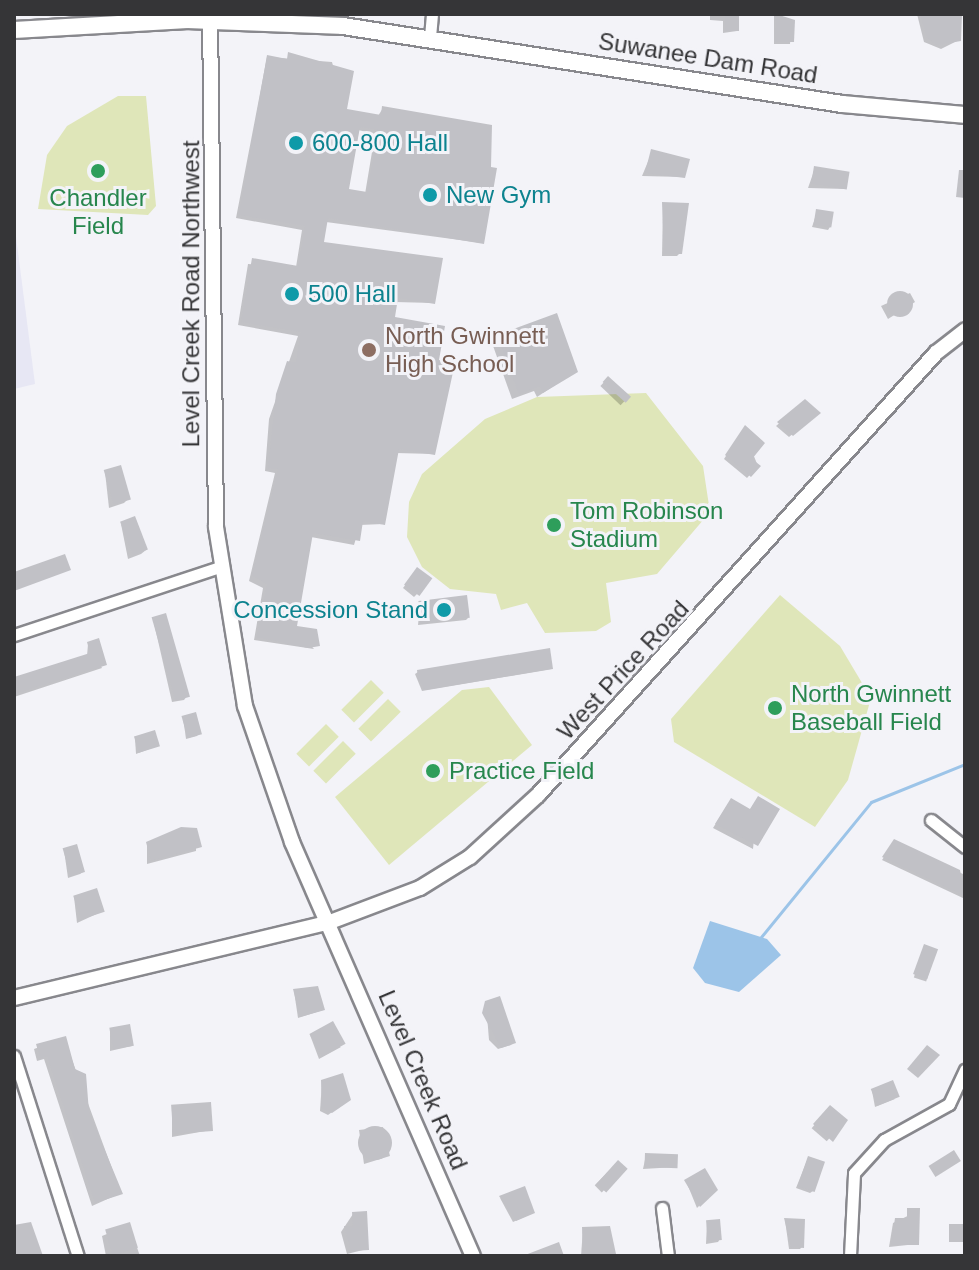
<!DOCTYPE html>
<style>
body{margin:0}
#map{position:relative;width:979px;height:1270px;overflow:hidden;background:#f3f3f8;font-family:Helvetica,sans-serif}
div>[style]{position:absolute}
[style*='--x']{left:calc(var(--x)*1px);top:calc(var(--y)*1px);width:calc(var(--w)*1px);rotate:calc(var(--a)*1deg)}
.built>*{inset:0;background:#e7e7f4}
.green>*{inset:0;background:#dfe6b9;transform-origin:0 0}
.water>*{inset:0;background:#9cc4e8}
.shadow>*{inset:0;background:#0003;transform-origin:0 0}
.stream>*{height:3px;margin:-1.5px;padding:0 1.5px;transform-origin:1.5px;border-radius:1.5px;background:#9cc4e8}
.building>*{inset:0;background:#c1c1c6;transform-origin:0 0}
.round{border-radius:50%}
.roads{filter:drop-shadow(2px 0 #88888d) drop-shadow(-2px 0 #88888d) drop-shadow(0 2px #88888d) drop-shadow(0 -2px #88888d)}
.minor>*{height:11px;margin:-5.5px;padding:0 5.5px;transform-origin:5.5px;border-radius:5.5px;background:#fff}
.tertiary>*{height:14px;margin:-7px;padding:0 7px;transform-origin:7px;border-radius:7px;background:#fff}
.secondary>*{height:16px;margin:-8px;padding:0 8px;transform-origin:8px;border-radius:8px;background:#fff}
.dots>*{width:22px;height:22px;translate:-50% -50%;box-sizing:border-box;border:4px solid #f3f3f8;border-radius:50%}
span{translate:-50% -50%;white-space:nowrap;text-align:center;line-height:1.15;-webkit-text-stroke:6px #f3f3f8;paint-order:stroke}
.street-label{font-size:24px;color:#353537}
.culture-label{font-size:24px;color:#0d838f}
.left{translate:0 -50%;text-align:left}
.right{translate:-100% -50%;text-align:right}
.leisure-label{font-size:24px;color:#27864d}
.education-label{font-size:24px;color:#785e54}
.frame{position:absolute;inset:0;border:16px solid #353537;pointer-events:none}
</style>
<div id="map">
<div class="built">
<div style="clip-path:polygon(14px 221px,35px 384px,14px 389px)"></div>
</div>
<div class="green">
<div style="clip-path:polygon(118px 96px,146px 96px,156px 206px,148px 215px,38px 209px,47px 155px,67px 126px)"></div>
<div style="clip-path:polygon(646px 393px,703px 466px,710px 512px,657px 574px,606px 583px,611px 622px,596px 631px,545px 633px,527px 603px,501px 610px,496px 594px,450px 589px,422px 567px,407px 537px,409px 502px,422px 474px,485px 419px,537px 397px)"></div>
<div style="clip-path:polygon(780px 595px,840px 646px,871px 698px,848px 780px,815px 827px,674px 742px,671px 719px)"></div>
<div style="left:371px;top:680px;width:18px;height:42px;rotate:45deg"></div>
<div style="clip-path:polygon(489px 687px,532px 745px,389px 865px,335px 797px,462px 690px)"></div>
<div style="left:388px;top:699px;width:18px;height:42px;rotate:45deg"></div>
<div style="left:326px;top:724px;width:18px;height:42px;rotate:45deg"></div>
<div style="left:343px;top:741px;width:18px;height:42px;rotate:45deg"></div>
</div>
<div class="water">
<div style="clip-path:polygon(710px 921px,767px 939px,781px 955px,739px 992px,705px 983px,693px 968px)"></div>
</div>
<div class="shadow">
<div style="clip-path:polygon(710px 14px,737px 14px,737px 31px,723px 33px,723px 21px,710px 20px)"></div>
<div style="clip-path:polygon(774px 14px,792px 21px,790px 44px,774px 44px)"></div>
<div style="clip-path:polygon(917px 14px,953px 14px,959px 40px,941px 49px,924px 42px)"></div>
<div style="clip-path:polygon(evenodd,267px 57px,332px 62px,345px 111px,378px 116px,383px 108px,482px 243px,326px 222px,322px 244px,433px 303px,395px 302px,393px 319px,437px 361px,433px 454px,396px 453px,383px 524px,360px 525px,354px 545px,311px 537px,295px 627px,314px 649px,254px 640px,263px 588px,249px 581px,275px 473px,265px 471px,269px 419px,298px 336px,238px 325px,248px 264px,296px 267px,302px 230px,236px 218px,267px 57px,358px 130px,375px 134px,365px 194px,347px 191px,358px 130px)"></div>
<div style="clip-path:polygon(652px 152px,683px 177px,642px 176px)"></div>
<div style="clip-path:polygon(815px 168px,846px 189px,808px 188px)"></div>
<div style="clip-path:polygon(663px 204px,680px 253px,677px 256px,662px 256px)"></div>
<div style="clip-path:polygon(817px 212px,830px 227px,828px 230px,812px 227px)"></div>
<div style="clip-path:polygon(910px 293px,915px 302px,888px 319px,881px 306px)"></div>
<div style="clip-path:polygon(498px 336px,576px 371px,537px 397px,534px 391px,512px 399px,492px 343px)"></div>
<div style="left:608px;top:378px;width:28px;height:11px;rotate:44deg"></div>
<div style="clip-path:polygon(805px 401px,818px 413px,789px 437px,776px 426px)"></div>
<div style="clip-path:polygon(743px 430px,758px 466px,747px 478px,724px 459px)"></div>
<div style="clip-path:polygon(105px 472px,128px 499px,124px 503px,109px 508px)"></div>
<div style="clip-path:polygon(121px 524px,146px 550px,141px 554px,128px 559px)"></div>
<div style="clip-path:polygon(415px 572px,417px 594px,414px 597px,403px 588px)"></div>
<div style="clip-path:polygon(465px 597px,468px 618px,466px 620px,418px 625px,420px 604px)"></div>
<div style="clip-path:polygon(153px 619px,187px 696px,184px 700px,172px 702px)"></div>
<div style="clip-path:polygon(88px 644px,102px 668px,14px 697px,14px 680px,87px 656px)"></div>
<div style="clip-path:polygon(551px 669px,422px 691px,415px 674px,418px 672px)"></div>
<div style="clip-path:polygon(183px 717px,199px 733px,197px 736px,186px 739px)"></div>
<div style="clip-path:polygon(135px 739px,157px 746px,136px 754px)"></div>
<div style="clip-path:polygon(758px 798px,753px 849px,713px 828px,728px 804px,749px 811px)"></div>
<div style="clip-path:polygon(196px 830px,196px 851px,147px 864px,147px 844px)"></div>
<div style="clip-path:polygon(895px 841px,965px 875px,965px 899px,882px 860px)"></div>
<div style="clip-path:polygon(64px 850px,83px 872px,80px 874px,68px 878px)"></div>
<div style="clip-path:polygon(74px 897px,103px 911px,77px 923px)"></div>
<div style="left:924px;top:946px;width:13px;height:33px;rotate:18deg"></div>
<div style="clip-path:polygon(294px 991px,323px 1010px,298px 1018px)"></div>
<div style="clip-path:polygon(486px 1003px,513px 1042px,511px 1045px,498px 1049px,489px 1040px)"></div>
<div style="clip-path:polygon(110px 1029px,132px 1046px,110px 1051px)"></div>
<div style="clip-path:polygon(310px 1035px,341px 1047px,319px 1059px)"></div>
<div style="clip-path:polygon(64px 1038px,121px 1193px,92px 1206px,44px 1059px,37px 1061px,34px 1049px)"></div>
<div style="clip-path:polygon(322px 1082px,346px 1102px,328px 1115px,320px 1111px)"></div>
<div style="clip-path:polygon(872px 1091px,895px 1099px,875px 1107px)"></div>
<div style="clip-path:polygon(172px 1107px,211px 1130px,172px 1137px)"></div>
<div style="left:830px;top:1107px;width:20px;height:28px;rotate:41deg"></div>
<div style="clip-path:polygon(383px 1127px,390px 1156px,364px 1164px,359px 1130px)"></div>
<div style="clip-path:polygon(646px 1155px,676px 1167px,643px 1169px)"></div>
<div style="clip-path:polygon(808px 1158px,813px 1191px,810px 1193px,796px 1188px)"></div>
<div style="left:618px;top:1162px;width:10px;height:33px;rotate:45deg"></div>
<div style="clip-path:polygon(686px 1181px,715px 1190px,697px 1208px)"></div>
<div style="clip-path:polygon(500px 1198px,533px 1213px,513px 1222px)"></div>
<div style="clip-path:polygon(918px 1211px,917px 1244px,889px 1247px,893px 1223px)"></div>
<div style="clip-path:polygon(353px 1214px,367px 1249px,347px 1254px,341px 1232px)"></div>
<div style="clip-path:polygon(785px 1220px,802px 1247px,800px 1249px,789px 1249px)"></div>
<div style="clip-path:polygon(707px 1222px,720px 1239px,718px 1242px,706px 1244px)"></div>
<div style="clip-path:polygon(129px 1225px,140px 1256px,106px 1256px,102px 1236px)"></div>
<div style="clip-path:polygon(583px 1229px,613px 1253px,581px 1256px)"></div>
</div>
<div class="stream">
<div style="--x:761;--y:937;--w:174;--a:-50.8"></div>
<div style="--x:871;--y:802;--w:101;--a:-22"></div>
</div>
<div class="building">
<div style="left:725px;top:14px;width:14px;height:17px"></div>
<div style="clip-path:polygon(776px 14px,795px 20px,794px 42px,775px 42px)"></div>
<div style="clip-path:polygon(920px 14px,962px 14px,961px 41px,937px 45px,927px 38px)"></div>
<div style="clip-path:polygon(evenodd,288px 52px,354px 71px,347px 109px,381px 115px,382px 106px,492px 125px,491px 167px,497px 168px,484px 244px,328px 218px,324px 242px,443px 258px,435px 304px,398px 298px,395px 317px,445px 326px,439px 360px,455px 363px,435px 455px,399px 449px,385px 525px,363px 521px,360px 541px,313px 533px,297px 626px,317px 629px,320px 646px,308px 648px,257px 637px,267px 584px,252px 576px,278px 469px,268px 468px,276px 394px,287px 361px,296px 363px,301px 332px,241px 322px,252px 258px,298px 266px,305px 226px,239px 215px,267px 55px,287px 59px,288px 52px,360px 127px,378px 130px,367px 192px,349px 189px,360px 127px)"></div>
<div style="clip-path:polygon(651px 149px,690px 159px,685px 178px,645px 173px)"></div>
<div style="left:814px;top:166px;width:36px;height:18px;rotate:9deg"></div>
<div style="clip-path:polygon(959px 170px,965px 170px,965px 198px,956px 197px)"></div>
<div style="clip-path:polygon(662px 202px,689px 203px,682px 254px,664px 254px)"></div>
<div style="left:816px;top:209px;width:18px;height:16px;rotate:9deg"></div>
<div class="round" style="left:887px;top:291px;width:26px;height:26px"></div>
<div style="clip-path:polygon(557px 313px,578px 372px,543px 393px,540px 386px,519px 394px,497px 335px)"></div>
<div style="left:608px;top:376px;width:31px;height:8px;rotate:42deg"></div>
<div style="clip-path:polygon(805px 399px,821px 413px,793px 436px,777px 422px)"></div>
<div style="clip-path:polygon(745px 425px,765px 443px,752px 459px,761px 466px,751px 477px,725px 455px)"></div>
<div style="left:121px;top:465px;width:36px;height:18px;rotate:74deg"></div>
<div style="left:135px;top:516px;width:36px;height:16px;rotate:69deg"></div>
<div style="clip-path:polygon(65px 554px,71px 570px,14px 591px,14px 572px)"></div>
<div style="left:417px;top:567px;width:19px;height:22px;rotate:36deg"></div>
<div style="left:467px;top:595px;width:23px;height:49px;rotate:83deg"></div>
<div style="left:166px;top:613px;width:87px;height:15px;rotate:74deg"></div>
<div style="clip-path:polygon(99px 638px,107px 665px,14px 694px,14px 677px,90px 653px,87px 642px)"></div>
<div style="clip-path:polygon(550px 648px,553px 669px,425px 690px,418px 679px,417px 670px)"></div>
<div style="left:196px;top:712px;width:23px;height:15px;rotate:75deg"></div>
<div style="left:155px;top:730px;width:17px;height:22px;rotate:73deg"></div>
<div style="clip-path:polygon(758px 796px,780px 809px,758px 846px,715px 824px,731px 798px,750px 809px)"></div>
<div style="clip-path:polygon(181px 827px,197px 828px,202px 847px,151px 861px,146px 842px)"></div>
<div style="clip-path:polygon(894px 839px,960px 870px,965px 896px,882px 857px)"></div>
<div style="left:77px;top:844px;width:29px;height:15px;rotate:74deg"></div>
<div style="left:97px;top:888px;width:25px;height:25px;rotate:72deg"></div>
<div style="left:924px;top:944px;width:15px;height:32px;rotate:20deg"></div>
<div style="clip-path:polygon(318px 986px,325px 1010px,300px 1017px,293px 989px)"></div>
<div style="clip-path:polygon(500px 996px,516px 1043px,501px 1048px,482px 1013px,485px 1001px)"></div>
<div style="left:333px;top:1021px;width:26px;height:27px;rotate:61deg"></div>
<div style="left:130px;top:1024px;width:22px;height:21px;rotate:80deg"></div>
<div style="clip-path:polygon(66px 1036px,75px 1069px,86px 1074px,89px 1112px,123px 1194px,95px 1203px,47px 1056px,40px 1058px,36px 1044px)"></div>
<div style="clip-path:polygon(927px 1045px,940px 1055px,918px 1078px,907px 1069px)"></div>
<div style="clip-path:polygon(343px 1073px,351px 1100px,332px 1113px,322px 1108px,321px 1080px)"></div>
<div style="left:893px;top:1080px;width:18px;height:24px;rotate:68deg"></div>
<div style="left:211px;top:1102px;width:29px;height:40px;rotate:86deg"></div>
<div style="clip-path:polygon(830px 1105px,848px 1120px,833px 1142px,813px 1124px)"></div>
<div class="round" style="left:358px;top:1126px;width:34px;height:34px"></div>
<div style="left:954px;top:1150px;width:13px;height:30px;rotate:58deg"></div>
<div style="left:645px;top:1153px;width:33px;height:14px;rotate:2deg"></div>
<div style="left:808px;top:1156px;width:18px;height:32px;rotate:19deg"></div>
<div style="left:618px;top:1160px;width:13px;height:32px;rotate:42deg"></div>
<div style="clip-path:polygon(705px 1168px,718px 1190px,700px 1207px,684px 1180px)"></div>
<div style="clip-path:polygon(525px 1186px,535px 1213px,516px 1221px,499px 1196px)"></div>
<div style="clip-path:polygon(907px 1208px,920px 1208px,919px 1245px,891px 1245px,895px 1218px,907px 1218px)"></div>
<div style="clip-path:polygon(367px 1211px,369px 1250px,351px 1251px,344px 1226px,353px 1226px,352px 1212px)"></div>
<div style="clip-path:polygon(784px 1218px,805px 1219px,804px 1248px,791px 1247px)"></div>
<div style="left:720px;top:1219px;width:21px;height:14px;rotate:85deg"></div>
<div style="clip-path:polygon(31px 1222px,43px 1256px,14px 1256px,14px 1225px)"></div>
<div style="left:130px;top:1222px;width:27px;height:26px;rotate:73deg"></div>
<div style="left:949px;top:1224px;width:16px;height:18px"></div>
<div style="clip-path:polygon(610px 1226px,616px 1254px,583px 1255px,582px 1227px)"></div>
<div style="clip-path:polygon(559px 1242px,564px 1256px,525px 1256px,525px 1255px)"></div>
</div>
<div class="roads">
<div class="minor">
<div style="--x:430;--y:37;--w:23;--a:-85"></div>
<div style="--x:14;--y:635;--w:217;--a:-18.3"></div>
<div style="--x:931;--y:820;--w:43;--a:38.5"></div>
<div style="--x:14;--y:1056;--w:210;--a:72.3"></div>
<div style="--x:662;--y:1208;--w:48;--a:82.9"></div>
<div style="--x:850;--y:1256;--w:83;--a:-87.2"></div>
<div style="--x:854;--y:1173;--w:45;--a:-47.7"></div>
<div style="--x:884;--y:1140;--w:74;--a:-29"></div>
<div style="--x:949;--y:1104;--w:38;--a:-65"></div>
</div>
<div class="tertiary">
<div style="--x:210;--y:14;--w:513;--a:89.33"></div>
<div style="--x:216;--y:527;--w:181;--a:80.8"></div>
<div style="--x:245;--y:706;--w:144;--a:70.9"></div>
<div style="--x:292;--y:842;--w:452;--a:66.4"></div>
<div style="--x:14;--y:998;--w:325;--a:-13.5"></div>
<div style="--x:330;--y:922;--w:96;--a:-20.7"></div>
<div style="--x:420;--y:888;--w:59;--a:-31.8"></div>
<div style="--x:470;--y:857;--w:92;--a:-42.4"></div>
<div style="--x:538;--y:795;--w:595;--a:-48"></div>
<div style="--x:936;--y:353;--w:37;--a:-38"></div>
</div>
<div class="secondary">
<div style="--x:14;--y:30;--w:174;--a:-3.3"></div>
<div style="--x:188;--y:20;--w:155;--a:2.2"></div>
<div style="--x:343;--y:26;--w:505;--a:8.88"></div>
<div style="--x:842;--y:104;--w:123;--a:5.1"></div>
</div>
</div>
<div class="dots">
<div style="left:296px;top:143px;background:#0f9aa8"></div>
<div style="left:98px;top:171px;background:#2e9e5b"></div>
<div style="left:430px;top:195px;background:#0f9aa8"></div>
<div style="left:292px;top:294px;background:#0f9aa8"></div>
<div style="left:369px;top:350px;background:#8d6e63"></div>
<div style="left:554px;top:525px;background:#2e9e5b"></div>
<div style="left:444px;top:610px;background:#0f9aa8"></div>
<div style="left:775px;top:708px;background:#2e9e5b"></div>
<div style="left:433px;top:771px;background:#2e9e5b"></div>
</div>
<div class="street-label">
<span style="left:708px;top:58px;rotate:9deg">Suwanee Dam Road</span>
<span style="left:191px;top:294px;rotate:-90deg">Level Creek Road Northwest</span>
<span style="left:623px;top:670px;rotate:-47deg">West Price Road</span>
<span style="left:423px;top:1080px;rotate:67deg">Level Creek Road</span>
</div>
<div class="culture-label">
<span class="left" style="left:312px;top:143px">600-800 Hall</span>
<span class="left" style="left:446px;top:195px">New Gym</span>
<span class="left" style="left:308px;top:294px">500 Hall</span>
<span class="right" style="left:428px;top:610px">Concession Stand</span>
</div>
<div class="leisure-label">
<span style="left:98px;top:212px">Chandler<br>Field</span>
<span class="left" style="left:570px;top:525px">Tom Robinson<br>Stadium</span>
<span class="left" style="left:791px;top:708px">North Gwinnett<br>Baseball Field</span>
<span class="left" style="left:449px;top:771px">Practice Field</span>
</div>
<div class="education-label">
<span class="left" style="left:385px;top:350px">North Gwinnett<br>High School</span>
</div>
<div class="frame"></div>
</div>
